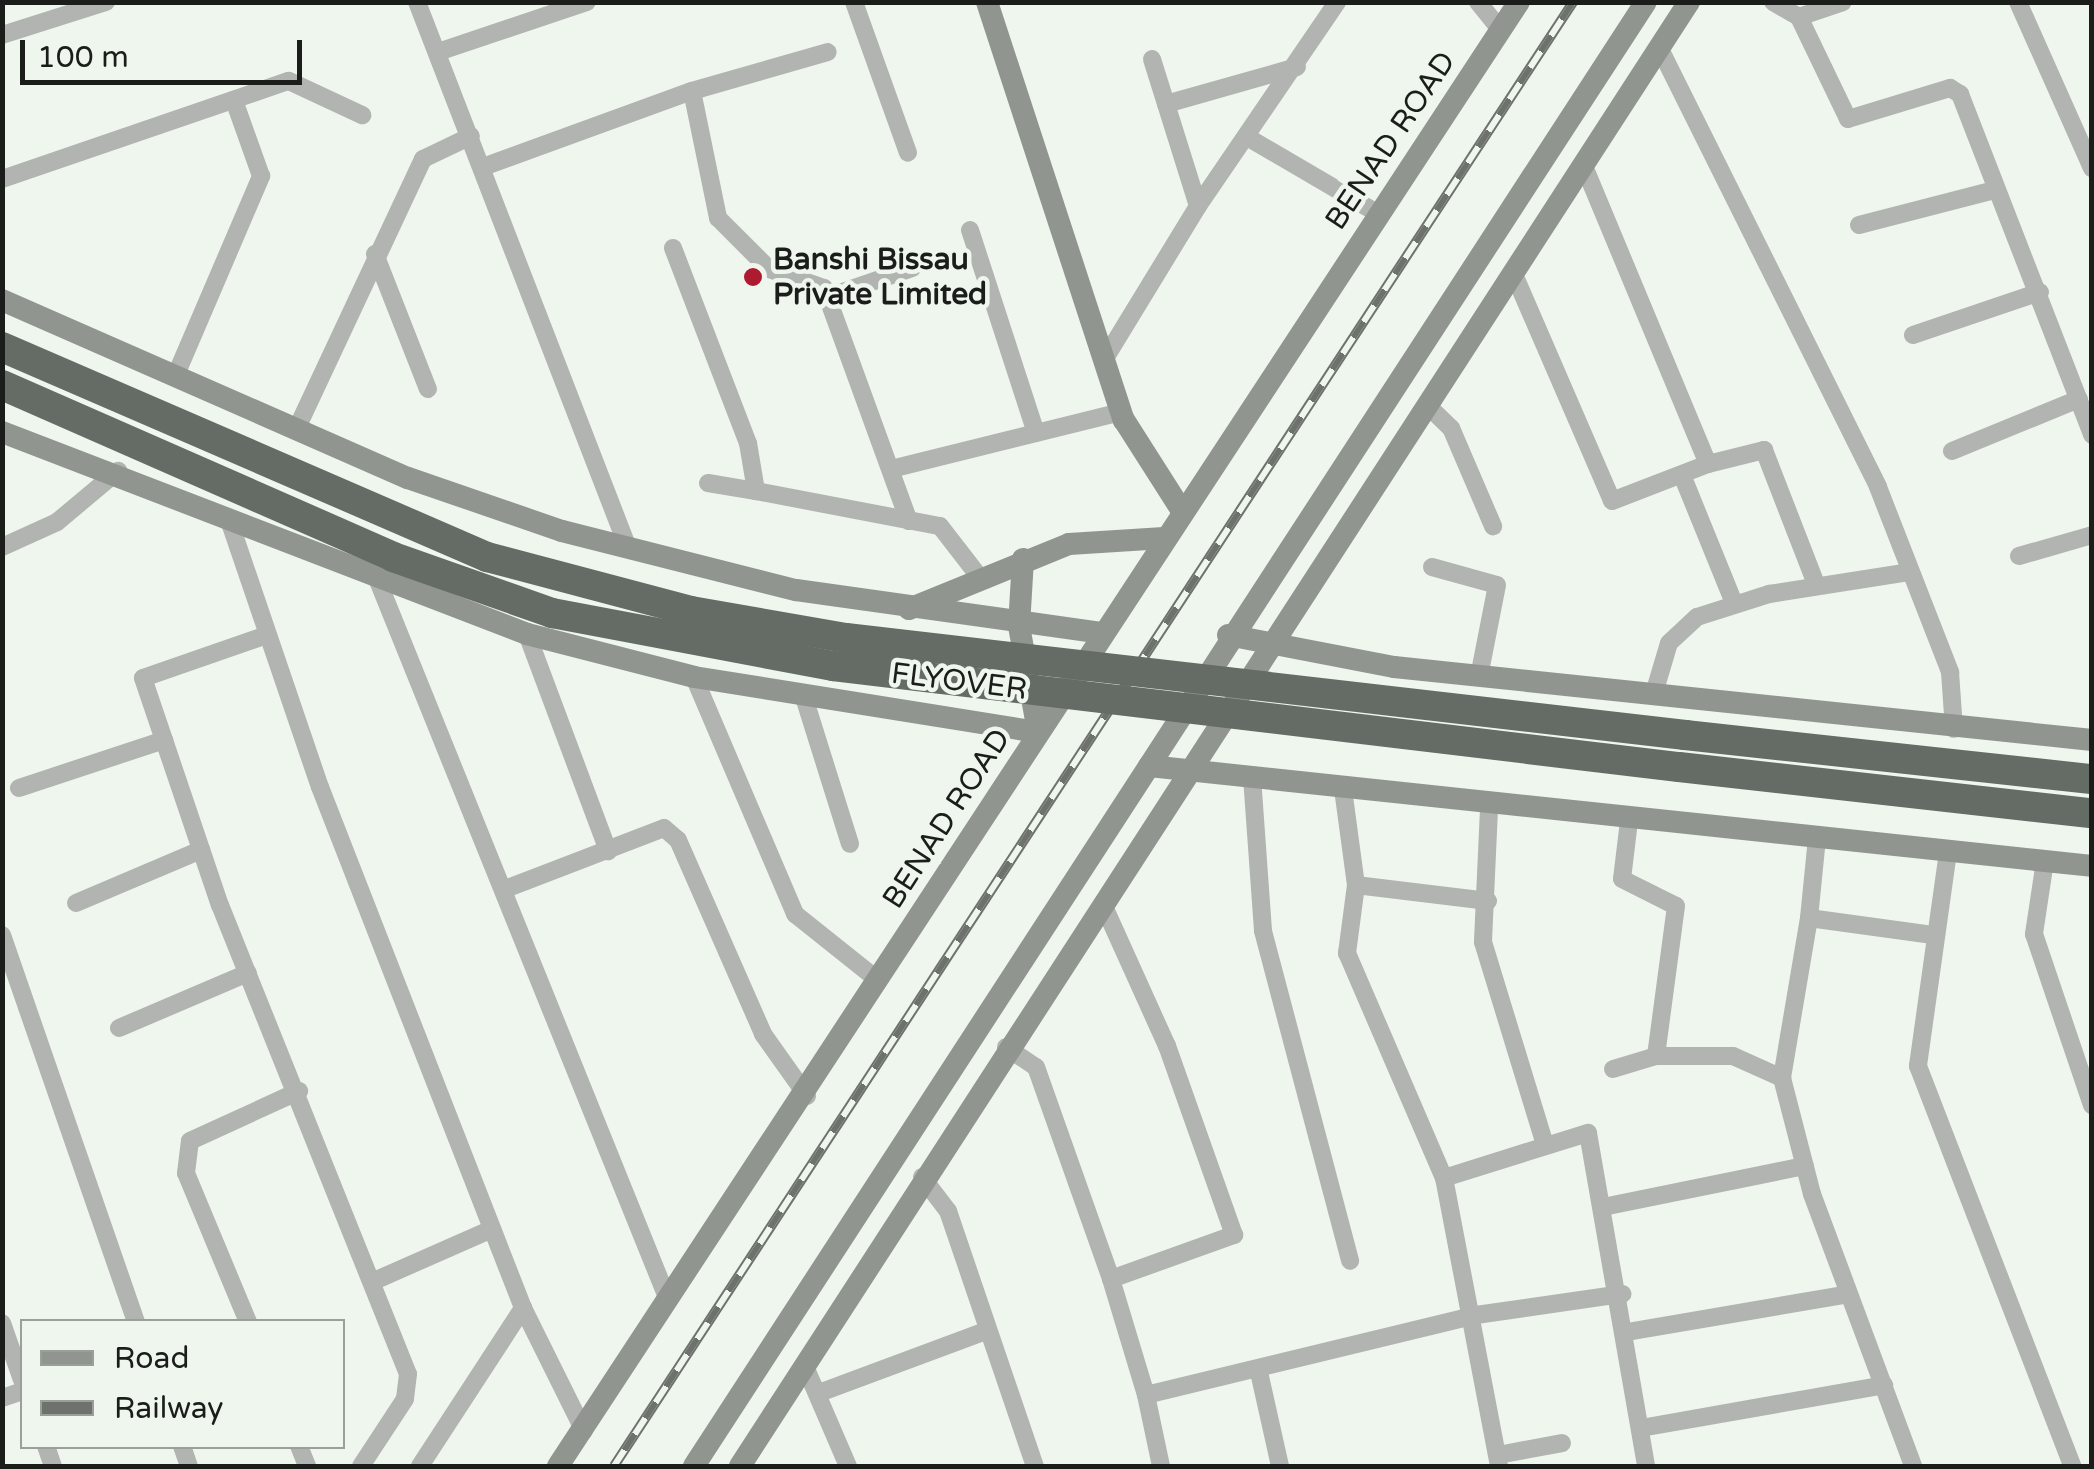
<!DOCTYPE html>
<style>
body{margin:0}
#map{position:relative;width:2094px;height:1469px;overflow:hidden;background:#eff6ee;font-family:"Varela Round",sans-serif}
div>[style]{position:absolute}
[style*='--x']{left:calc(var(--x)*1px);top:calc(var(--y)*1px);width:calc(var(--w)*1px);rotate:calc(var(--a)*1deg)}
.street>*{height:18px;margin:-9px;padding:0 9px;transform-origin:9px;border-radius:9px;background:#b1b4b1}
.secondary>*{height:22px;margin:-11px;padding:0 11px;transform-origin:11px;border-radius:11px;background:#909590}
.highway>*{height:30px;margin:-15px;padding:0 15px;transform-origin:15px;border-radius:15px;background:#656c65}
.rail>*{height:10px;margin-top:-5px;transform-origin:0;background:repeating-linear-gradient(90deg,#eff6ee 0 19px,#6e726d 0 38px);box-sizing:border-box;border-block:2px solid #6e726d}
.highway-bridge>*{height:30px;margin:-15px;padding:0 15px;transform-origin:15px;border-radius:15px;background:#656c65}
.dots>*{width:28px;height:28px;translate:-50% -50%;box-sizing:border-box;border:5px solid #eff6ee;border-radius:50%}
span{translate:-50% -50%;white-space:nowrap;text-align:center;line-height:1.15;-webkit-text-stroke:9px #eff6ee;paint-order:stroke}
.street-label{font-size:30px;color:#1a1d1a}
.poi-label{font-size:30px;color:#1a1d1a;font-weight:700}
.left{translate:0 -50%;text-align:left}
.frame{position:absolute;inset:0;border:5px solid #1a1d1a;pointer-events:none}
.legend{position:absolute;left:20px;top:1319px;width:325px;height:130px;box-sizing:border-box;background:#eff6ee;border:2px solid #9a9f99;margin:0;padding:12px 18px;list-style:none;font-size:30px;color:#1a1d1a}
.legend li{display:flex;align-items:center;gap:20px;height:50px}
.legend b{width:50px;border:2px solid #9a9f99}
.scale{position:absolute;left:20px;top:40px;width:282px;height:45px;box-sizing:border-box;border:5px solid #1a1d1a;border-top:0;padding-left:12px;font-size:30px;line-height:35px;white-space:nowrap;color:#1a1d1a;-webkit-text-stroke:8px #eff6ee;paint-order:stroke}
</style>
<div id="map">
<div class="street">
<div style="--x:417;--y:2;--w:585;--a:68.87"></div>
<div style="--x:854;--y:2;--w:160;--a:70.3"></div>
<div style="--x:1478;--y:2;--w:36;--a:51"></div>
<div style="--x:1773;--y:2;--w:30;--a:30"></div>
<div style="--x:1799;--y:17;--w:113;--a:64.3"></div>
<div style="--x:1848;--y:119;--w:107;--a:-16.9"></div>
<div style="--x:1950;--y:88;--w:12;--a:31"></div>
<div style="--x:1960;--y:94;--w:366;--a:68.8"></div>
<div style="--x:2018;--y:2;--w:182;--a:66"></div>
<div style="--x:1799;--y:17;--w:46;--a:-18.8"></div>
<div style="--x:2;--y:35;--w:109;--a:-17.6"></div>
<div style="--x:1659;--y:47;--w:491;--a:63.5"></div>
<div style="--x:1878;--y:487;--w:199;--a:68.7"></div>
<div style="--x:1950;--y:672;--w:57;--a:86"></div>
<div style="--x:438;--y:52;--w:157;--a:-18.6"></div>
<div style="--x:692;--y:91;--w:141;--a:-16"></div>
<div style="--x:1166;--y:104;--w:136;--a:-15.8"></div>
<div style="--x:1247;--y:137;--w:153;--a:30.3"></div>
<div style="--x:483;--y:167;--w:222;--a:-20"></div>
<div style="--x:692;--y:91;--w:130;--a:78.4"></div>
<div style="--x:718;--y:218;--w:72;--a:45"></div>
<div style="--x:769;--y:269;--w:58;--a:19.1"></div>
<div style="--x:824;--y:288;--w:248;--a:70"></div>
<div style="--x:2;--y:179;--w:303;--a:-18.9"></div>
<div style="--x:289;--y:81;--w:81;--a:25"></div>
<div style="--x:1198;--y:206;--w:247;--a:-55.7"></div>
<div style="--x:1859;--y:225;--w:139;--a:-14.5"></div>
<div style="--x:970;--y:230;--w:213;--a:72"></div>
<div style="--x:673;--y:248;--w:209;--a:69"></div>
<div style="--x:748;--y:443;--w:49;--a:80.5"></div>
<div style="--x:756;--y:491;--w:187;--a:10.8"></div>
<div style="--x:940;--y:526;--w:67;--a:52.3"></div>
<div style="--x:375;--y:254;--w:145;--a:68.6"></div>
<div style="--x:1513;--y:272;--w:249;--a:66.6"></div>
<div style="--x:1612;--y:501;--w:103;--a:-21.1"></div>
<div style="--x:1708;--y:464;--w:325;--a:-112.6"></div>
<div style="--x:828;--y:297;--w:89;--a:-19"></div>
<div style="--x:1913;--y:335;--w:134;--a:-18.7"></div>
<div style="--x:1104;--y:360;--w:180;--a:-58.6"></div>
<div style="--x:1198;--y:206;--w:154;--a:-107.4"></div>
<div style="--x:175;--y:377;--w:219;--a:-66.8"></div>
<div style="--x:261;--y:176;--w:81;--a:-109.6"></div>
<div style="--x:1428;--y:406;--w:32;--a:44"></div>
<div style="--x:1451;--y:428;--w:107;--a:66.8"></div>
<div style="--x:297;--y:428;--w:297;--a:-64.9"></div>
<div style="--x:423;--y:159;--w:53;--a:-25.6"></div>
<div style="--x:1952;--y:451;--w:137;--a:-22.3"></div>
<div style="--x:1708;--y:464;--w:58;--a:-14"></div>
<div style="--x:1764;--y:450;--w:144;--a:68.8"></div>
<div style="--x:891;--y:469;--w:237;--a:-13.9"></div>
<div style="--x:1682;--y:475;--w:138;--a:67.9"></div>
<div style="--x:708;--y:483;--w:49;--a:9.5"></div>
<div style="--x:229;--y:520;--w:282;--a:71.2"></div>
<div style="--x:320;--y:787;--w:559;--a:68.71"></div>
<div style="--x:523;--y:1308;--w:137;--a:63.6"></div>
<div style="--x:2;--y:547;--w:60;--a:-24.4"></div>
<div style="--x:57;--y:522;--w:80;--a:-39.9"></div>
<div style="--x:2019;--y:556;--w:76;--a:-16"></div>
<div style="--x:1432;--y:567;--w:67;--a:15.5"></div>
<div style="--x:1497;--y:585;--w:89;--a:101.1"></div>
<div style="--x:378;--y:581;--w:775;--a:68.03"></div>
<div style="--x:527;--y:634;--w:232;--a:69.5"></div>
<div style="--x:264;--y:636;--w:128;--a:160.9"></div>
<div style="--x:143;--y:678;--w:240;--a:71.3"></div>
<div style="--x:220;--y:905;--w:505;--a:68.16"></div>
<div style="--x:408;--y:1374;--w:25;--a:97"></div>
<div style="--x:405;--y:1399;--w:80;--a:123.3"></div>
<div style="--x:694;--y:677;--w:258;--a:66.9"></div>
<div style="--x:795;--y:914;--w:107;--a:38.6"></div>
<div style="--x:1655;--y:690;--w:49;--a:-73.4"></div>
<div style="--x:1669;--y:643;--w:38;--a:-43"></div>
<div style="--x:1697;--y:617;--w:76;--a:-17.7"></div>
<div style="--x:1769;--y:594;--w:143;--a:-8.9"></div>
<div style="--x:803;--y:694;--w:157;--a:72.6"></div>
<div style="--x:1252;--y:777;--w:154;--a:85.9"></div>
<div style="--x:1263;--y:931;--w:341;--a:75.2"></div>
<div style="--x:19;--y:788;--w:153;--a:-18.3"></div>
<div style="--x:1343;--y:789;--w:97;--a:82.3"></div>
<div style="--x:1356;--y:885;--w:69;--a:97.5"></div>
<div style="--x:1347;--y:953;--w:245;--a:66.7"></div>
<div style="--x:1489;--y:809;--w:133;--a:92.6"></div>
<div style="--x:1483;--y:942;--w:208;--a:73"></div>
<div style="--x:1629;--y:821;--w:58;--a:96.9"></div>
<div style="--x:1622;--y:879;--w:60;--a:26.6"></div>
<div style="--x:1676;--y:906;--w:151;--a:97.6"></div>
<div style="--x:1656;--y:1056;--w:77;--a:0"></div>
<div style="--x:1733;--y:1056;--w:54;--a:24.2"></div>
<div style="--x:1817;--y:838;--w:80;--a:95.7"></div>
<div style="--x:1809;--y:918;--w:125;--a:7.8"></div>
<div style="--x:1948;--y:852;--w:216;--a:98"></div>
<div style="--x:1918;--y:1066;--w:429;--a:68.9"></div>
<div style="--x:2045;--y:861;--w:74;--a:98.6"></div>
<div style="--x:2034;--y:934;--w:181;--a:71.3"></div>
<div style="--x:1356;--y:885;--w:133;--a:6.9"></div>
<div style="--x:505;--y:889;--w:170;--a:-21"></div>
<div style="--x:664;--y:828;--w:18;--a:41"></div>
<div style="--x:678;--y:840;--w:212;--a:66.3"></div>
<div style="--x:763;--y:1034;--w:76;--a:54.6"></div>
<div style="--x:76;--y:903;--w:136;--a:-23"></div>
<div style="--x:1809;--y:918;--w:162;--a:99.6"></div>
<div style="--x:1782;--y:1078;--w:120;--a:75.5"></div>
<div style="--x:1812;--y:1194;--w:290;--a:69.6"></div>
<div style="--x:2;--y:935;--w:410;--a:70.9"></div>
<div style="--x:119;--y:1028;--w:140;--a:-23.1"></div>
<div style="--x:1006;--y:1047;--w:36;--a:34"></div>
<div style="--x:1036;--y:1067;--w:225;--a:70.5"></div>
<div style="--x:1111;--y:1279;--w:131;--a:-19.7"></div>
<div style="--x:1234;--y:1235;--w:201;--a:-109.5"></div>
<div style="--x:1167;--y:1046;--w:150;--a:-114.3"></div>
<div style="--x:1613;--y:1069;--w:45;--a:-16.8"></div>
<div style="--x:922;--y:1177;--w:43;--a:52.6"></div>
<div style="--x:948;--y:1211;--w:269;--a:71.2"></div>
<div style="--x:1603;--y:1207;--w:206;--a:-11.5"></div>
<div style="--x:1111;--y:1279;--w:121;--a:73.2"></div>
<div style="--x:1146;--y:1395;--w:340;--a:-13.6"></div>
<div style="--x:1476;--y:1315;--w:148;--a:-8.2"></div>
<div style="--x:374;--y:1281;--w:129;--a:-23.8"></div>
<div style="--x:248;--y:1322;--w:161;--a:-112.6"></div>
<div style="--x:186;--y:1173;--w:32;--a:-83"></div>
<div style="--x:190;--y:1141;--w:120;--a:-24.6"></div>
<div style="--x:2;--y:1323;--w:60;--a:70.7"></div>
<div style="--x:1627;--y:1332;--w:225;--a:-9.7"></div>
<div style="--x:804;--y:1364;--w:111;--a:66.7"></div>
<div style="--x:1259;--y:1372;--w:96;--a:77.4"></div>
<div style="--x:819;--y:1393;--w:180;--a:-20.4"></div>
<div style="--x:1146;--y:1395;--w:73;--a:78.1"></div>
<div style="--x:2;--y:1398;--w:21;--a:-19"></div>
<div style="--x:1641;--y:1428;--w:247;--a:-10"></div>
<div style="--x:46;--y:1446;--w:21;--a:71"></div>
<div style="--x:182;--y:1446;--w:21;--a:71"></div>
<div style="--x:299;--y:1446;--w:22;--a:68"></div>
<div style="--x:1498;--y:1455;--w:65;--a:-10.6"></div>
<div style="--x:420;--y:1466;--w:189;--a:-56.9"></div>
<div style="--x:1499;--y:1466;--w:293;--a:-100.8"></div>
<div style="--x:1444;--y:1178;--w:151;--a:-17.4"></div>
<div style="--x:1588;--y:1133;--w:338;--a:80.1"></div>
</div>
<div class="secondary">
<div style="--x:987;--y:2;--w:440;--a:71.9"></div>
<div style="--x:1124;--y:420;--w:108;--a:57.5"></div>
<div style="--x:2;--y:300;--w:443;--a:23.7"></div>
<div style="--x:408;--y:478;--w:163;--a:19"></div>
<div style="--x:562;--y:531;--w:241;--a:14.2"></div>
<div style="--x:796;--y:590;--w:308;--a:8"></div>
<div style="--x:2;--y:432;--w:563;--a:21.04"></div>
<div style="--x:527;--y:634;--w:172;--a:14.4"></div>
<div style="--x:694;--y:677;--w:348;--a:9.1"></div>
<div style="--x:1023;--y:559;--w:67;--a:93.4"></div>
<div style="--x:1019;--y:626;--w:108;--a:79.8"></div>
<div style="--x:909;--y:609;--w:173;--a:-22.1"></div>
<div style="--x:1069;--y:544;--w:95;--a:-3.6"></div>
<div style="--x:1228;--y:635;--w:169;--a:10.9"></div>
<div style="--x:1394;--y:667;--w:702;--a:5.97"></div>
<div style="--x:1149;--y:766;--w:948;--a:6.05"></div>
<div style="--x:558;--y:1466;--w:1751;--a:-56.72"></div>
<div style="--x:694;--y:1466;--w:1746;--a:-56.97"></div>
<div style="--x:740;--y:1466;--w:1745;--a:-57.05"></div>
</div>
<div class="highway">
<div style="--x:2;--y:347;--w:529;--a:23.41"></div>
<div style="--x:487;--y:557;--w:211;--a:14.8"></div>
<div style="--x:691;--y:611;--w:157;--a:9.9"></div>
<div style="--x:2;--y:385;--w:427;--a:23.7"></div>
<div style="--x:393;--y:557;--w:169;--a:19.4"></div>
<div style="--x:552;--y:613;--w:286;--a:10.7"></div>
<div style="--x:1685;--y:735;--w:409;--a:6.2"></div>
<div style="--x:1679;--y:767;--w:416;--a:6.4"></div>
</div>
<div class="rail">
<div style="--x:614;--y:1466;--w:1750;--a:-56.77"></div>
</div>
<div class="highway-bridge">
<div style="--x:846;--y:638;--w:845;--a:6.59"></div>
<div style="--x:833;--y:666;--w:852;--a:6.81"></div>
</div>
<div class="dots">
<div style="left:753px;top:277px;background:#ae1b30"></div>
</div>
<div class="street-label">
<span style="left:1391px;top:141px;rotate:-56deg">BENAD ROAD</span>
<span style="left:959px;top:682px;rotate:7deg">FLYOVER</span>
<span style="left:947px;top:819px;rotate:-57deg">BENAD ROAD</span>
</div>
<div class="poi-label">
<span class="left" style="left:773px;top:277px">Banshi Bissau<br>Private Limited</span>
</div>
<div class="frame"></div>
<ul class="legend">
<li><b style="height:12px;background:#909590"></b>Road</li>
<li><b style="height:12px;background:#6e726d"></b>Railway</li>
</ul>
<div class="scale">100 m</div>
</div>
